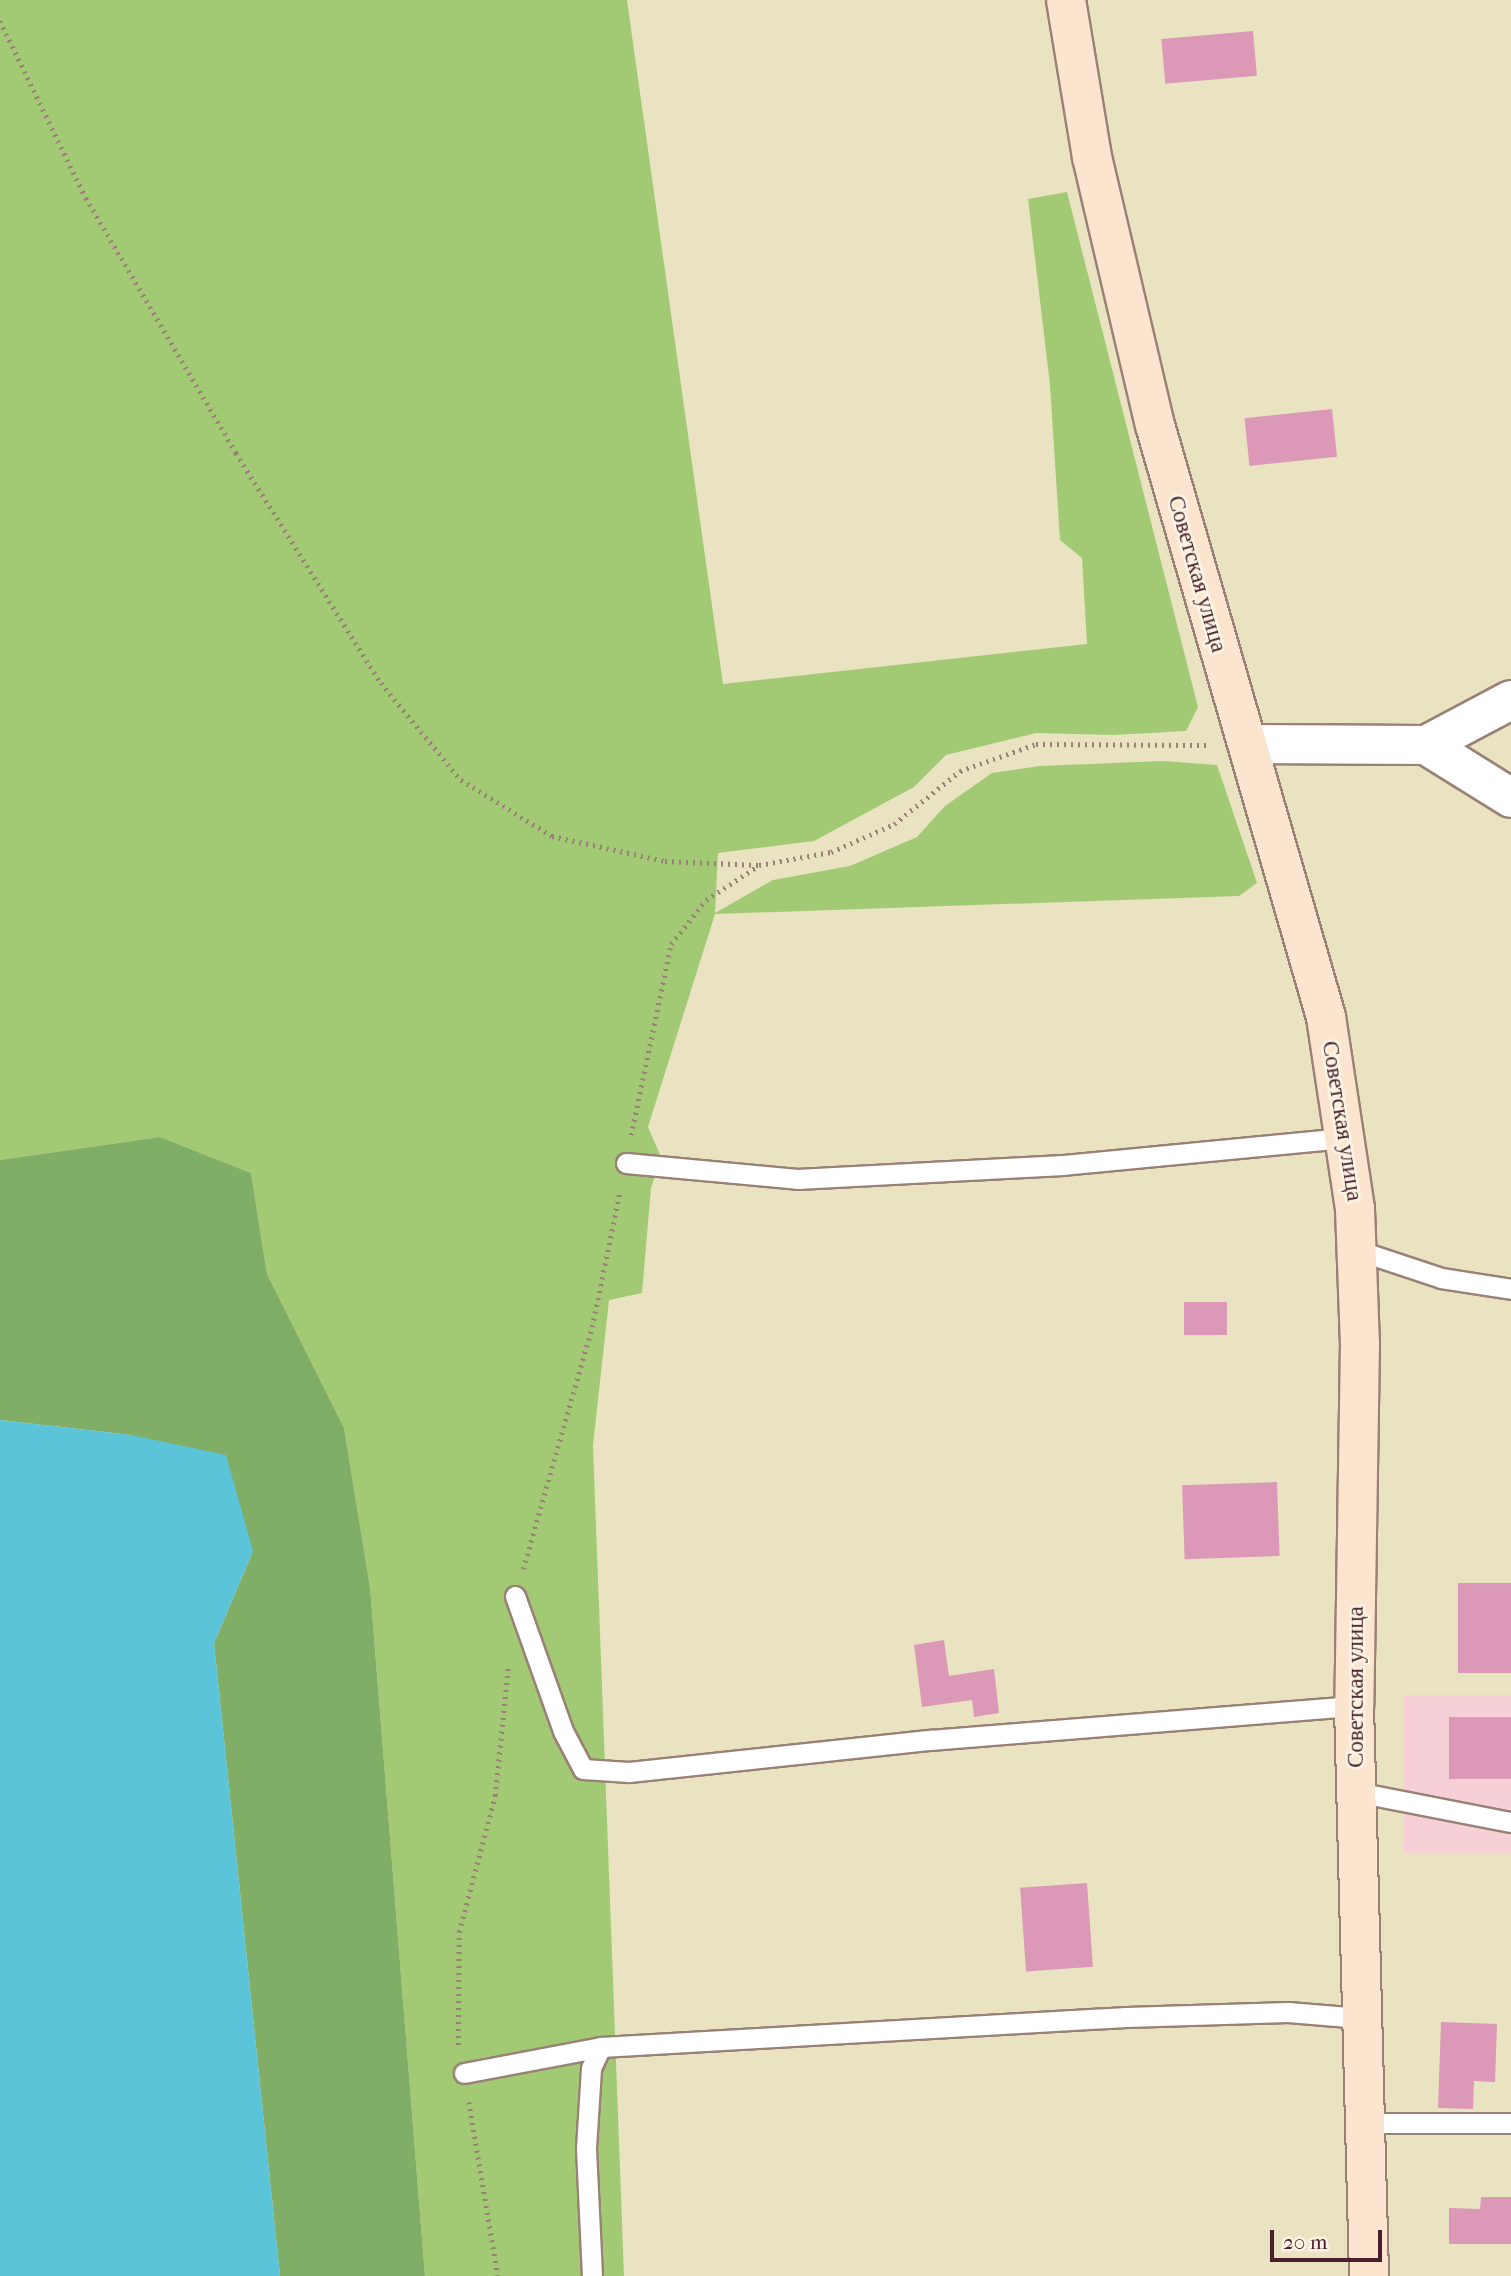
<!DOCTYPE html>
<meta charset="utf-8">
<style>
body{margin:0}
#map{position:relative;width:1511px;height:2276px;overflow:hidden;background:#eae3c1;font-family:"IM FELL French Canon",serif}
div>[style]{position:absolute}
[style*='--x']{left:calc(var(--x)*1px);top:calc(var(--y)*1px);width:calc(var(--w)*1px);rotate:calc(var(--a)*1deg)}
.built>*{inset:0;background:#f6cfd7;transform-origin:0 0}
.green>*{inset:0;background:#a2ca75}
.forest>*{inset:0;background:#81ae66}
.water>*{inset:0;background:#5bc4d8}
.building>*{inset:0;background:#db98b7;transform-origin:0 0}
.path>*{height:4.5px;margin-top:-2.25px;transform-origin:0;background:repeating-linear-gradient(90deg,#9a8176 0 2px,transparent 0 7px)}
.roads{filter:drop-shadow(2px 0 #9a8176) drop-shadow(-2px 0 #9a8176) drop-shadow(0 2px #9a8176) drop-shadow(0 -2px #9a8176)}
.lane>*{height:19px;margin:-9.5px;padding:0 9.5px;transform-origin:9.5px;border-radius:9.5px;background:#fff}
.street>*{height:38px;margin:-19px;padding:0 19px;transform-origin:19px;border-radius:19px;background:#fff}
.secondary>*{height:38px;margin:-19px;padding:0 19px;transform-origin:19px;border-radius:19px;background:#fce5cf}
span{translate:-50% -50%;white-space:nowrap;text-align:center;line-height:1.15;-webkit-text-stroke:5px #fcf5e5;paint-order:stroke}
.street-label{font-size:23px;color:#4a1f2b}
.scale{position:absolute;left:1270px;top:2230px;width:112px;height:32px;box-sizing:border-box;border:4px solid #4a1f2b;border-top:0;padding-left:9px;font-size:21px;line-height:24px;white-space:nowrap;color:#4a1f2b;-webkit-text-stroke:5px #fcf5e5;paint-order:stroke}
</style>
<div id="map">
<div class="built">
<div style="left:1511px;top:1695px;width:158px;height:107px;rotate:90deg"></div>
</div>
<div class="green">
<div style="clip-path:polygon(0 0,627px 0,723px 684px,1087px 644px,1082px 558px,1060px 540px,1050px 385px,1028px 199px,1067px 192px,1198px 707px,1186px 731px,1113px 735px,1036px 733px,946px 755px,914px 787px,814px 841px,718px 853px,715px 913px,773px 880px,850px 866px,917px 837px,945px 806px,992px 773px,1040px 766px,1163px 761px,1217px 765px,1257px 883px,1239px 896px,715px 914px,648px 1127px,661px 1157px,651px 1188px,642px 1293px,609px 1300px,593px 1445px,624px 2276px,425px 2276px,370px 1587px,344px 1428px,267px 1274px,251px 1173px,160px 1137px,0 1160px)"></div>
</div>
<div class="forest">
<div style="clip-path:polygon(160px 1137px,251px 1173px,267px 1274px,344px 1428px,370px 1587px,425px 2276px,280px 2276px,214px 1643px,253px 1551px,131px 1435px,0 1420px,0 1160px)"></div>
</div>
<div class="water">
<div style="clip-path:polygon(0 1420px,131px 1435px,226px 1455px,253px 1551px,214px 1643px,280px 2276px,0 2276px)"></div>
</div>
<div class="building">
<div style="left:1253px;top:31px;width:45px;height:92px;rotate:85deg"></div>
<div style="left:1332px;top:409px;width:48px;height:88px;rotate:84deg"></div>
<div style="left:1184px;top:1302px;width:43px;height:33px"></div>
<div style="left:1277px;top:1482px;width:74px;height:95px;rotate:88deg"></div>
<div style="left:1511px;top:1583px;width:90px;height:53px;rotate:90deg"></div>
<div style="clip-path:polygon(944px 1640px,949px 1676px,994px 1669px,999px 1713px,974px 1717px,972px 1700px,922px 1707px,914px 1645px)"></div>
<div style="left:1511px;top:1717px;width:62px;height:62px;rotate:90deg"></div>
<div style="left:1087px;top:1883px;width:84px;height:67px;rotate:86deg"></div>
<div style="clip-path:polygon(1441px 2022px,1497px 2024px,1495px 2082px,1474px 2081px,1473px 2109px,1438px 2108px)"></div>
<div style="clip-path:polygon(1481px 2197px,1511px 2197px,1511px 2244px,1449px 2244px,1449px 2208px,1480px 2209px)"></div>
</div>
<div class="path">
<div style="--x:0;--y:21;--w:197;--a:64.1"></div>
<div style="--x:86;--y:198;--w:296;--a:59.5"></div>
<div style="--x:236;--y:453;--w:272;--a:57.8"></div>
<div style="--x:381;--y:683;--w:126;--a:50.5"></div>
<div style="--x:461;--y:780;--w:107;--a:31.6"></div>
<div style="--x:552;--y:836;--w:116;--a:12.5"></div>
<div style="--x:665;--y:861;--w:94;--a:2.4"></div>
<div style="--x:759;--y:865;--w:73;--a:-10.2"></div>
<div style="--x:831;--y:852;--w:69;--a:-24"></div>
<div style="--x:894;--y:824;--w:85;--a:-38.8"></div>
<div style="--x:960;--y:771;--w:81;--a:-19.6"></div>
<div style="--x:1036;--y:744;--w:172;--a:0.3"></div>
<div style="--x:631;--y:1135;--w:195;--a:-78.2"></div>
<div style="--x:671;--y:944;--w:56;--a:-51.5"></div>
<div style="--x:706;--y:900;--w:62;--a:-33.2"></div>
<div style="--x:523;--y:1569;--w:252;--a:-74.1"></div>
<div style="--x:592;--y:1327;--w:139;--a:-78.4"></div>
<div style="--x:458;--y:2045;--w:113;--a:-89.5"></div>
<div style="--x:459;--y:1932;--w:141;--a:-75.2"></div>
<div style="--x:495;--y:1796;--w:130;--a:-84.2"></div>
<div style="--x:469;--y:2102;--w:176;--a:80.5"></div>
</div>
<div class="roads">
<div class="lane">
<div style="--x:626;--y:1163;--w:172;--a:5.3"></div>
<div style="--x:797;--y:1179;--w:266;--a:-3"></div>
<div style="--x:1063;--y:1165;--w:283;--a:-5.5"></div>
<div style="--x:1357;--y:1250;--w:89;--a:18.4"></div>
<div style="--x:1441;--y:1278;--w:71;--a:8.9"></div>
<div style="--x:515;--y:1596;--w:143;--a:70.4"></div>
<div style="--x:563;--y:1731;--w:43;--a:62.2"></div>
<div style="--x:583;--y:1769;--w:46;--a:3.7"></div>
<div style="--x:629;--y:1772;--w:303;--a:-6.1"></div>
<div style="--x:930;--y:1740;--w:425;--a:-4.6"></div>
<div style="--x:1356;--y:1792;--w:158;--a:11"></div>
<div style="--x:464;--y:2073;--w:139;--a:-10.7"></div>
<div style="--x:1363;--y:2123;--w:148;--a:0"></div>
<div style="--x:592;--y:2276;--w:128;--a:-92.7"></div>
<div style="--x:586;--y:2148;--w:80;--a:-86.4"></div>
<div style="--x:591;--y:2068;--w:23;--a:-65"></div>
<div style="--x:601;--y:2047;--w:526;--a:-3.27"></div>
<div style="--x:1126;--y:2017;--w:162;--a:-1.8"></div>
<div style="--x:1288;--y:2012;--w:72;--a:4.8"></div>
</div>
<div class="street">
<div style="--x:1248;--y:744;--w:178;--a:0.3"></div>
<div style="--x:1426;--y:745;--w:96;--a:-27.9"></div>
<div style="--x:1426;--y:745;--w:100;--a:31.9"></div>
</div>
<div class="secondary">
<div style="--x:1066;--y:0;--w:159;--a:80.6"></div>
<div style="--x:1092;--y:157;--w:275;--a:76.8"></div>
<div style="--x:1155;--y:425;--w:616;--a:73.89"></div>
<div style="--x:1326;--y:1017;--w:194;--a:81.4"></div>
<div style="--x:1355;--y:1209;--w:134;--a:87.9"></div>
<div style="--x:1360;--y:1343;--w:363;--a:90.9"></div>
<div style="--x:1354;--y:1706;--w:570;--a:88.49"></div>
</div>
</div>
<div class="street-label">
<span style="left:1197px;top:574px;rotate:74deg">Советская улица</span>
<span style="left:1342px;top:1121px;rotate:81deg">Советская улица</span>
<span style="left:1356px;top:1687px;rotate:-90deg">Советская улица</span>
</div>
<div class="scale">20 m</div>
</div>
